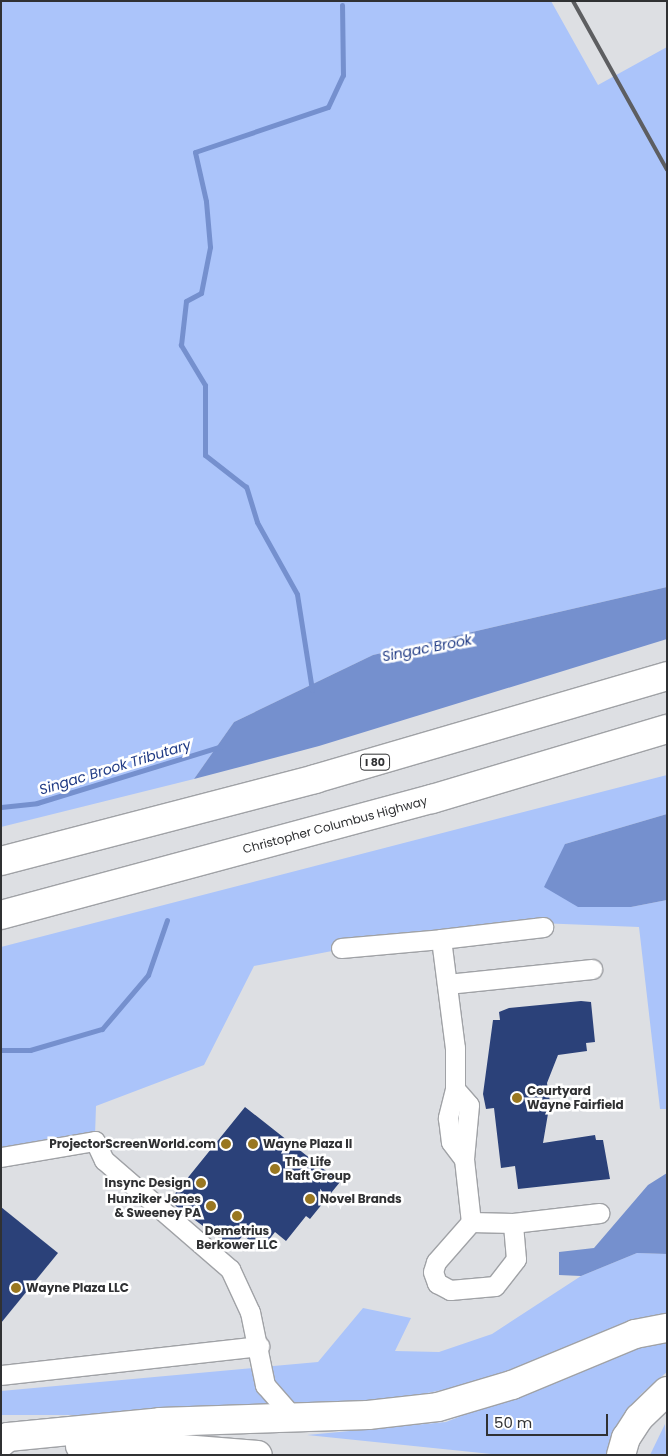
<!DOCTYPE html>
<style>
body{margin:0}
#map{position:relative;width:668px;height:1456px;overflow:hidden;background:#dddfe3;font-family:Poppins,sans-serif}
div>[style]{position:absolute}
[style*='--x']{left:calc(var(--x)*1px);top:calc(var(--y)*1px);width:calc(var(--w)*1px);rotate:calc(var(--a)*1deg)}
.green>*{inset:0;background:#abc4fa}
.water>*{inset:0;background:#7590ce}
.stream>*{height:5px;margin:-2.5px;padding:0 2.5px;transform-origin:2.5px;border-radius:2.5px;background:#7590ce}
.building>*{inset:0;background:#2b4179}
.roads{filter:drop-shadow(1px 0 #a0a2a6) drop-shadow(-1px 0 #a0a2a6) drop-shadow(0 1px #a0a2a6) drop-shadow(0 -1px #a0a2a6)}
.minor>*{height:19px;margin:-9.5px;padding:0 9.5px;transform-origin:9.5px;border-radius:9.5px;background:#fff}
.highway>*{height:28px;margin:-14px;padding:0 14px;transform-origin:14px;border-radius:14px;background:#fff}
.rail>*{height:4px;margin:-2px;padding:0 2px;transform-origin:2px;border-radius:2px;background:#5d5e61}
.dots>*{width:14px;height:14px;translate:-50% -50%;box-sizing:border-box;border:2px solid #fff;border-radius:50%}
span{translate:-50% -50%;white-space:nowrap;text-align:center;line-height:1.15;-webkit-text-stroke:5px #fff;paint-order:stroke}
.shield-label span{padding:1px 4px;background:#fff;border:1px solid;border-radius:4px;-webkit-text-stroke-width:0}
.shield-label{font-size:11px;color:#303133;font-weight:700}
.street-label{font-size:12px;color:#303133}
.poi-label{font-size:12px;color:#303133;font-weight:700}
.left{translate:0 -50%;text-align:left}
.right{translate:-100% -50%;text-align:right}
.water-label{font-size:14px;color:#1f3a84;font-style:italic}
.frame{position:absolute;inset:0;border:2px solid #303133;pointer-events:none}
.scale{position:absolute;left:486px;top:1414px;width:122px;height:22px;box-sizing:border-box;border:2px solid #303133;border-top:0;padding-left:6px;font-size:15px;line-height:18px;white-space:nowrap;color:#303133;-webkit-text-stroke:4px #fff;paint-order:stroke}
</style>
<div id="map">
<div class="green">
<div style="clip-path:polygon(1px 1px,551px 1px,598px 85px,667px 47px,667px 587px,373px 655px,234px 722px,194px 779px,1px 827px)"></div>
<div style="clip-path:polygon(667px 775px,667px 814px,565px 844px,631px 907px,667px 900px,667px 1109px,660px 1109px,639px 927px,513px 922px,379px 942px,254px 966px,204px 1065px,96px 1106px,95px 1136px,1px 1150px,1px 947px)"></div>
<div style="clip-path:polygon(637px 1253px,667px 1254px,667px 1318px,485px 1381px,394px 1400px,198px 1415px,1px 1415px,1px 1391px,318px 1362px,363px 1308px,411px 1318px,395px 1351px,439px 1352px,492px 1334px,581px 1276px)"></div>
<div style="clip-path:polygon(656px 1339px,667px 1341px,667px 1372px,641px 1394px,621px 1421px,606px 1455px,501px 1455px,307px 1435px,446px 1422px)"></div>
<div style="clip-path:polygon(665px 1424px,667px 1455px,650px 1455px)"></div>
</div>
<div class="water">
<div style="clip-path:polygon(667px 587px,667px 639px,319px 746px,194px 779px,234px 722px,373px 655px)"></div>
<div style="clip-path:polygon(667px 814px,667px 900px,631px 907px,578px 907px,544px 887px,565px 844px)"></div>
<div style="clip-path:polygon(667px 1173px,667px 1254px,637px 1253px,581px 1276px,559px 1275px,559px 1252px,594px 1248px,648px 1185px)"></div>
</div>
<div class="stream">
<div style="--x:312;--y:690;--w:97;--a:-98.9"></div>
<div style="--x:297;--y:594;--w:82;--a:-119.1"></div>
<div style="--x:257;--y:522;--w:37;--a:-107"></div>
<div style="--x:246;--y:487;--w:52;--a:-142"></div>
<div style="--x:205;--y:455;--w:70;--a:-90"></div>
<div style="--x:205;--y:385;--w:47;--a:-121"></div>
<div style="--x:181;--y:345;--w:44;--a:-83.5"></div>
<div style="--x:186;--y:301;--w:17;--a:-28"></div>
<div style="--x:201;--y:293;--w:47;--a:-78.9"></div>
<div style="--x:210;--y:247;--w:46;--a:-95"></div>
<div style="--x:206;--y:201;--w:50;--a:-102.7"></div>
<div style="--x:195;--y:152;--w:140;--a:-18.7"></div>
<div style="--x:328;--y:107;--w:35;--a:-65"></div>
<div style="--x:343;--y:75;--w:70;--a:-90.8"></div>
<div style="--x:1;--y:807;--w:36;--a:-6"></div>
<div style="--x:37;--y:803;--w:194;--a:-17.1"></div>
<div style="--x:1;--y:1050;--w:29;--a:0"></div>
<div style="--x:30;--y:1050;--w:75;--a:-16.3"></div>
<div style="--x:102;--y:1029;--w:71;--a:-49.6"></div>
<div style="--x:148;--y:975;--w:58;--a:-70.9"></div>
</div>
<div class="building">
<div style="clip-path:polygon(581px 1001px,591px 1002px,595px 1042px,586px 1043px,587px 1051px,558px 1055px,547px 1083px,550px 1102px,543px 1143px,595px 1135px,596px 1140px,603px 1140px,610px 1179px,518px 1189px,515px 1166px,501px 1168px,494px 1108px,486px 1109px,483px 1094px,493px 1020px,500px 1020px,499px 1012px,509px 1008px)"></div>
<div style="clip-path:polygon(245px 1107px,340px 1182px,310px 1219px,306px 1216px,286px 1241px,275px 1232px,261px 1250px,243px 1235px,233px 1248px,169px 1201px)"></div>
<div style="clip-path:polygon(1px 1207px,58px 1253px,1px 1323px)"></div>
</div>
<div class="roads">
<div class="minor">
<div style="--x:441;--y:939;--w:103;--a:-6.7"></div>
<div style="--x:341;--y:948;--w:100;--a:-5.1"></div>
<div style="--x:441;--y:939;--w:110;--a:82.7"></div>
<div style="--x:455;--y:1048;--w:41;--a:90"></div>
<div style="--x:455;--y:1089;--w:30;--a:104"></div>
<div style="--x:448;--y:1118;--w:24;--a:83"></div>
<div style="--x:451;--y:1142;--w:21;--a:53"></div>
<div style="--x:464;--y:1159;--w:63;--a:83.7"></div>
<div style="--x:471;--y:1222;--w:53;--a:131.2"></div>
<div style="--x:436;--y:1262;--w:10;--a:107"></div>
<div style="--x:433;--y:1272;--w:12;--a:70"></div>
<div style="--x:437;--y:1283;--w:15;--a:28"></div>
<div style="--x:450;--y:1290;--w:45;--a:-5.1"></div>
<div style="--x:495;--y:1286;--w:34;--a:-52"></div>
<div style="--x:516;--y:1259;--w:36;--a:-95"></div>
<div style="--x:513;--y:1223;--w:87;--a:-6.6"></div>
<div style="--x:447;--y:984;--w:146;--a:-5.9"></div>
<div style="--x:455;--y:1089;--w:21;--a:49"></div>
<div style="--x:469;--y:1105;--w:54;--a:95.3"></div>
<div style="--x:1;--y:1157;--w:95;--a:-9.7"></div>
<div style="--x:95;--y:1141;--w:21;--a:65"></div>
<div style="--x:104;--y:1160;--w:167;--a:40.9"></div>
<div style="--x:230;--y:1269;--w:47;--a:65.1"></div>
<div style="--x:250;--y:1312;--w:75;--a:78.4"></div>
<div style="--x:265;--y:1385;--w:43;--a:48.8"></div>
<div style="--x:471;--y:1222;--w:42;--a:1.4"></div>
<div style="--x:1;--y:1375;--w:260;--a:-6.4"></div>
</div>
<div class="highway">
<div style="--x:1;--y:861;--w:325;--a:-14.6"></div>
<div style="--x:315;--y:779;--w:367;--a:-16.3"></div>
<div style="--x:1;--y:915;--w:446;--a:-15.1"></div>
<div style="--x:432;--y:799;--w:245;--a:-16.6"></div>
<div style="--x:1;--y:1443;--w:9;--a:-41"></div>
<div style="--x:8;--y:1437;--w:153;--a:-5.6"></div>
<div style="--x:160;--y:1422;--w:208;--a:-1.9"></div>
<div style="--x:368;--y:1415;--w:70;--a:-6.5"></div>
<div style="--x:438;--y:1407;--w:77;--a:-16.6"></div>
<div style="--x:512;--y:1385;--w:133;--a:-22.5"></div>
<div style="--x:635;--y:1334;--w:33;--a:-11"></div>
<div style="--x:80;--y:1446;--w:78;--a:0.7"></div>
<div style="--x:158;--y:1447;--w:100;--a:4.6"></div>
<div style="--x:621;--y:1455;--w:18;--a:-74"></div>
<div style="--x:626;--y:1438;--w:24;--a:-57"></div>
<div style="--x:639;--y:1418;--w:39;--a:-44"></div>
</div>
</div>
<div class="rail">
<div style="--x:573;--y:1;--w:193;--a:60.9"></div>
</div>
<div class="dots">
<div style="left:517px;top:1098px;background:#997721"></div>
<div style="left:226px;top:1144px;background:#997721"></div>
<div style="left:253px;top:1144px;background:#997721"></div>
<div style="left:275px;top:1169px;background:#997721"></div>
<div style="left:201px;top:1183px;background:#997721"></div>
<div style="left:310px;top:1199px;background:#997721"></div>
<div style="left:211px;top:1206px;background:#997721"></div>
<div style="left:237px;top:1216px;background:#997721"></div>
<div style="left:16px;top:1288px;background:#997721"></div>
</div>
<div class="shield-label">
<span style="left:375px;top:762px">I 80</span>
</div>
<div class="street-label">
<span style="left:335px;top:825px;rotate:-15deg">Christopher Columbus Highway</span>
</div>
<div class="poi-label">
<span class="left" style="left:527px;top:1098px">Courtyard<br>Wayne Fairfield</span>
<span class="right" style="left:216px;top:1144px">ProjectorScreenWorld.com</span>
<span class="left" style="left:263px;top:1144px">Wayne Plaza II</span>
<span class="left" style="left:285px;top:1169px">The Life<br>Raft Group</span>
<span class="right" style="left:191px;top:1183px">Insync Design</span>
<span class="right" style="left:201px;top:1206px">Hunziker Jones<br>&amp; Sweeney PA</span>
<span class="left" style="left:320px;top:1199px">Novel Brands</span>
<span style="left:237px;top:1238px">Demetrius<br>Berkower LLC</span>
<span class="left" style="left:26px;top:1288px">Wayne Plaza LLC</span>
</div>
<div class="water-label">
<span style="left:427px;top:648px;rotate:-11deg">Singac Brook</span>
<span style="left:115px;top:767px;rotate:-17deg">Singac Brook Tributary</span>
</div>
<div class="frame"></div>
<div class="scale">50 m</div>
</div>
